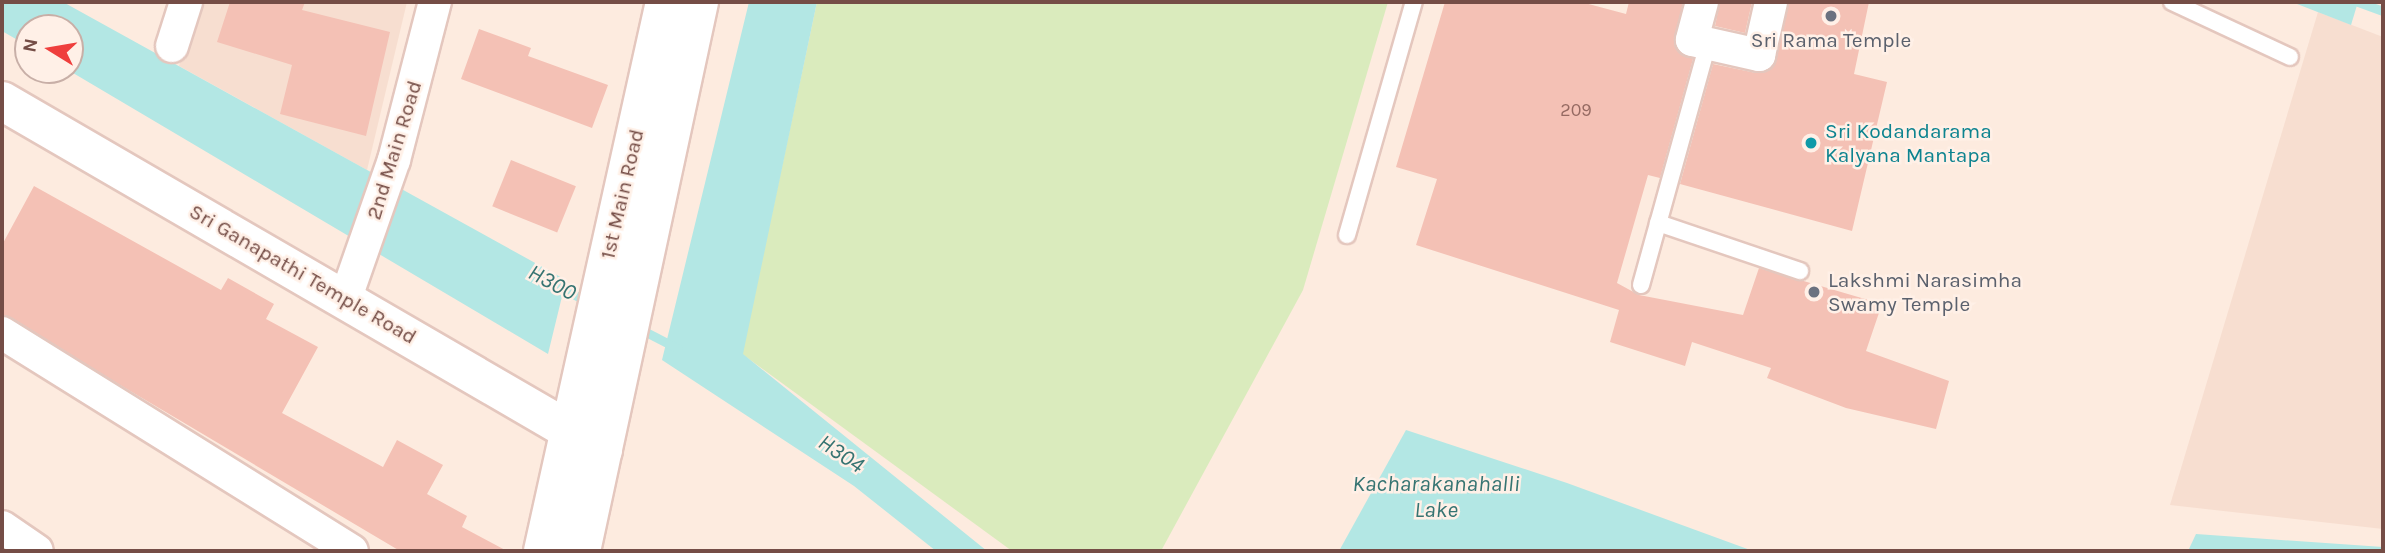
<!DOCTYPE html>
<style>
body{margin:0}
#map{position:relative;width:2385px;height:553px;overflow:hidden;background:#fdebdf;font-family:Karla,sans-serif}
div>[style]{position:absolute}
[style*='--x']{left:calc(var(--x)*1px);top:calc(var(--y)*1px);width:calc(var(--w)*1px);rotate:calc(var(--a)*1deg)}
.residential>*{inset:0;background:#f7ded0}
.green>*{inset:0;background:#daebbd}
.water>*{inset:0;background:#b3e7e4}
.stream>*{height:9px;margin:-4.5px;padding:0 4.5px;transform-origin:4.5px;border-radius:4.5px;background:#b3e7e4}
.building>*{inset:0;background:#f4c1b5;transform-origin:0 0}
.roads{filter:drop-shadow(2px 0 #e4c7be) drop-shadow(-2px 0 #e4c7be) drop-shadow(0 2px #e4c7be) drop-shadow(0 -2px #e4c7be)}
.service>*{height:16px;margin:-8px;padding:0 8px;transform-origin:8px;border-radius:8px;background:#fff}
.minor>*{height:32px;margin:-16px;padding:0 16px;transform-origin:16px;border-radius:16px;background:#fff}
.tertiary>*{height:38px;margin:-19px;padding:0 19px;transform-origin:19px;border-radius:19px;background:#fff}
.dots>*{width:19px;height:19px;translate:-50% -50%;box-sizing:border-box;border:4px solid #fff0e7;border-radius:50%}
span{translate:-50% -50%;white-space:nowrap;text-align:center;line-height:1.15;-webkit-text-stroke:5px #fff0e7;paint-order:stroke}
.number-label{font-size:18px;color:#956a62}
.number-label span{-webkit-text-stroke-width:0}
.worship-label{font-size:21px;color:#5b616d}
.left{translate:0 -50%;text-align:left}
.culture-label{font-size:21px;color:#0d838f}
.street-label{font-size:21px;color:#754d46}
.water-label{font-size:23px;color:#367472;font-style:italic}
.frame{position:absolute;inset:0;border:4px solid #754d46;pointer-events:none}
.north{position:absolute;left:14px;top:14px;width:70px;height:70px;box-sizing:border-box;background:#fff0e7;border:2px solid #c8afa7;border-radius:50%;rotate:281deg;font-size:19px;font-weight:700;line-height:28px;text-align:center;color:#754d46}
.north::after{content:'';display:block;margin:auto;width:24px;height:32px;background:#ef3f3d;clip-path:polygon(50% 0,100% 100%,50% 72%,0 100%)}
</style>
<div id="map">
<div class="residential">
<div style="clip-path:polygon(200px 2px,407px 2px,367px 170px,179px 66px)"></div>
<div style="clip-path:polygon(2318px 12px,2383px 37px,2383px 529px,2170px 505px)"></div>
</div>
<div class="green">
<div style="clip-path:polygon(817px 2px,1388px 2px,1303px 290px,1161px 551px,1012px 551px,742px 354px)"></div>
</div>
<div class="water">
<div style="clip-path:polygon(2px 2px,63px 2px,566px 280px,548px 354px,68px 70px,70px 28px,28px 28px,28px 46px,2px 31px)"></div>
<div style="clip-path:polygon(749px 2px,817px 2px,743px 354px,987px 551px,936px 551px,854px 486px,662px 360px)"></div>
<div style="clip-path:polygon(2292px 2px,2358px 2px,2351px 25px)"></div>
<div style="clip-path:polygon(1406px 430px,1567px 483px,1753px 551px,1339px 551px)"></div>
<div style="clip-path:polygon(2196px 534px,2383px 547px,2383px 551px,2188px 551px)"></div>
</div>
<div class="stream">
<div style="--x:2358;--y:2;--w:27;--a:20"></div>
<div style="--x:556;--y:285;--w:38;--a:28"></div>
<div style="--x:640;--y:329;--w:42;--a:27.2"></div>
</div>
<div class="building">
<div style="clip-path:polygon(230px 2px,305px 2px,302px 10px,390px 32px,366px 136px,280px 114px,292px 65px,217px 42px)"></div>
<div style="clip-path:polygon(1445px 2px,1581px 2px,1626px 14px,1629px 2px,1683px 2px,1674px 44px,1693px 59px,1660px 178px,1648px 175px,1617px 283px,1639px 295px,1743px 315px,1759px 268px,1882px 304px,1866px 351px,1949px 381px,1936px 429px,1846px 408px,1767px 378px,1771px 368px,1692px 342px,1685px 366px,1610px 342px,1619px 310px,1416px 245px,1437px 179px,1396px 167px)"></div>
<div style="clip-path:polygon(1720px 2px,1752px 2px,1745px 33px,1715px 26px)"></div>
<div style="clip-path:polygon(1789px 2px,1869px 2px,1854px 74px,1887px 82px,1852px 231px,1680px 184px,1713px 64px,1756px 73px,1772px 68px)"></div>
<div style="clip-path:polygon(479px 29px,531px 48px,528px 56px,608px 85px,592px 128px,461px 79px)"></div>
<div style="left:511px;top:160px;width:70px;height:50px;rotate:22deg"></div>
<div style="clip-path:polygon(34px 186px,221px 290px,228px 278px,274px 304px,266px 319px,318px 347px,282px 413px,383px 467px,397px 440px,443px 465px,427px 494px,467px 516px,462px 527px,507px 551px,400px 551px,2px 315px,2px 245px)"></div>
</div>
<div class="roads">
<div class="service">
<div style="--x:2172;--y:2;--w:130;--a:25"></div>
<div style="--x:1658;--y:223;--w:150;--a:18.7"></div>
<div style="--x:1347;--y:235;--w:242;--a:-74"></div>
<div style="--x:1641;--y:285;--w:250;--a:-74.5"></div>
</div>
<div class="minor">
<div style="--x:1702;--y:2;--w:39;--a:105"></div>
<div style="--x:1692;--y:40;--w:69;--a:12.6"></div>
<div style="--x:1759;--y:55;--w:54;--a:-77.2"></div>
<div style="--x:172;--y:46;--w:46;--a:-72.3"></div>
<div style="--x:346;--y:297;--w:145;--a:-70.7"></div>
<div style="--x:394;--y:160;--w:163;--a:-75.5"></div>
<div style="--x:2;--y:333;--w:412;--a:31.9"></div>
<div style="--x:2;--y:527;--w:42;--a:34.4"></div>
</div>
<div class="tertiary">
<div style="--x:2;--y:101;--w:695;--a:30.14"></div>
<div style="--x:543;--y:551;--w:562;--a:-77.47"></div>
<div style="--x:581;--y:551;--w:562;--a:-77.87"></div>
</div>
</div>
<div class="dots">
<div style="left:1831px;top:16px;background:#6b7280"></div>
<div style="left:1811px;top:143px;background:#0f9aa8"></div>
<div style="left:1814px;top:292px;background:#6b7280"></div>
</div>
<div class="number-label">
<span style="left:1576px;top:110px">209</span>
</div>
<div class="worship-label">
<span style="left:1831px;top:40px">Sri Rama Temple</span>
<span class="left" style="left:1828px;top:292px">Lakshmi Narasimha<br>Swamy Temple</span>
</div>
<div class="culture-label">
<span class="left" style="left:1825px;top:143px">Sri Kodandarama<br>Kalyana Mantapa</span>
</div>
<div class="street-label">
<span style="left:394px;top:150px;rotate:-73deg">2nd Main Road</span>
<span style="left:622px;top:194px;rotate:-77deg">1st Main Road</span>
<span style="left:303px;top:274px;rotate:30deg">Sri Ganapathi Temple Road</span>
</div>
<div class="water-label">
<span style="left:552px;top:283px;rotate:28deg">H300</span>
<span style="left:841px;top:454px;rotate:34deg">H304</span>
<span style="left:1436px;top:497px">Kacharakanahalli<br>Lake</span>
</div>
<div class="frame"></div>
<div class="north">N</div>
</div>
